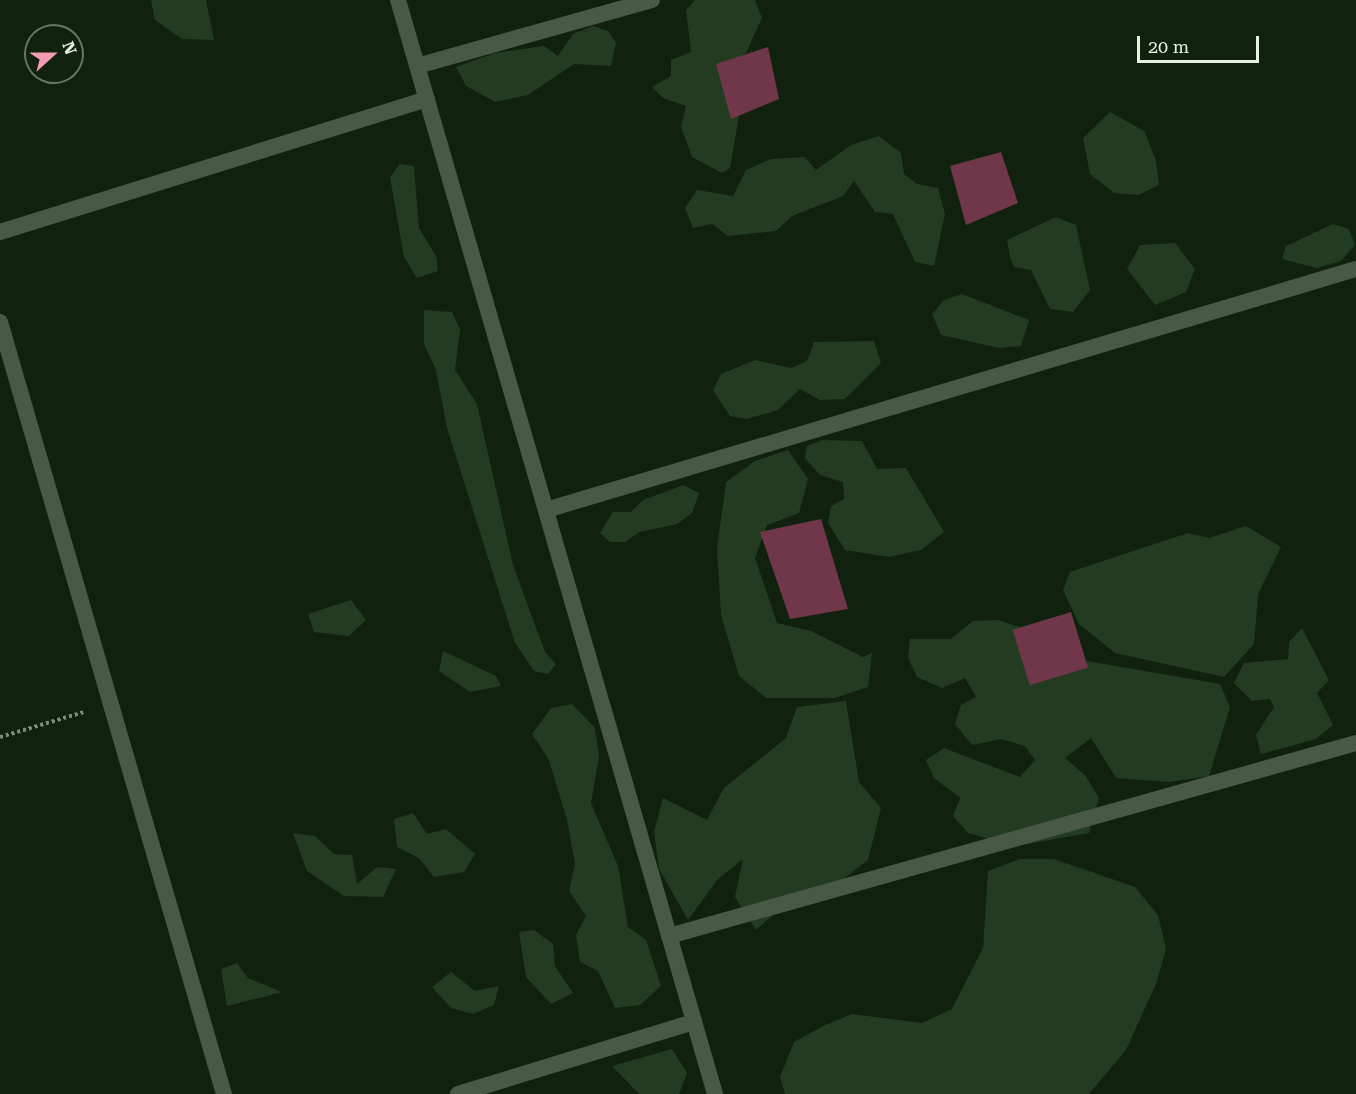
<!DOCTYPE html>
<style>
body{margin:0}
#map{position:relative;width:1356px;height:1094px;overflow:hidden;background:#10210e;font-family:"Roboto Serif",serif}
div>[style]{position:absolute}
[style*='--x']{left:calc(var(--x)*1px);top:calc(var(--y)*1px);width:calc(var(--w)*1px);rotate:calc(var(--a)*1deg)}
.green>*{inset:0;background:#233b20}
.building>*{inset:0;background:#70374a;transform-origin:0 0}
.path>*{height:4px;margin-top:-2px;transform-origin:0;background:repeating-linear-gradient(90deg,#7d8b7b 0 3px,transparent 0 6px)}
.minor>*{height:16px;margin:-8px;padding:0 8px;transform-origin:8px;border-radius:8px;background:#485946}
span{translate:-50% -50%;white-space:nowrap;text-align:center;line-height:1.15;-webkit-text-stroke:4.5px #10210e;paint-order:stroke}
.north{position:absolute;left:24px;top:24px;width:60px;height:60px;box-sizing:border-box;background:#10210e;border:2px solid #667564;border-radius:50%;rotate:69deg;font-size:16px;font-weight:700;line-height:24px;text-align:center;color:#e7f2e5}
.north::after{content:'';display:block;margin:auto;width:21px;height:27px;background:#f19ab4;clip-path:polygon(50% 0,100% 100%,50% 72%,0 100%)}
.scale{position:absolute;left:1137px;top:36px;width:122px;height:27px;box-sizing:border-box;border:3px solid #e7f2e5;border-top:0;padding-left:8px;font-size:18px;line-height:21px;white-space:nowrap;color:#e7f2e5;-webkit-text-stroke:4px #10210e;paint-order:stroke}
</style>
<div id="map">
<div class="green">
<div style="clip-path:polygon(151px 0,206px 0,214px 40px,182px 39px,155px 20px)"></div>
<div style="clip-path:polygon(695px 0,755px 0,762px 18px,746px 53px,730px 63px,740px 110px,730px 168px,722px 173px,692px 157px,681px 127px,686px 106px,663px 98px,652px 87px,671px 76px,671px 60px,691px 52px,686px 10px)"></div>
<div style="clip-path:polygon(593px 26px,608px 31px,616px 43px,611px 66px,574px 64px,528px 95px,495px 102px,466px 86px,456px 67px,495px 53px,544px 46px,558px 56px,573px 34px)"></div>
<div style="clip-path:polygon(1110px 112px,1144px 131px,1156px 160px,1159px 185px,1138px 195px,1114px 193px,1090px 174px,1083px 138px)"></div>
<div style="clip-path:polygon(879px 136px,901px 153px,904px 174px,917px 184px,938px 188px,945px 214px,934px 266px,915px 262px,893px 214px,875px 212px,854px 181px,843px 196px,792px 216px,776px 231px,728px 236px,712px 224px,693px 228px,685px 208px,697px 190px,733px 196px,746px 170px,771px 159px,805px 157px,816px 170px,851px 145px)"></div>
<div style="clip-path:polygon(400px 164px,414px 166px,419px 228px,436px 256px,438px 271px,417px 278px,404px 257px,390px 177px)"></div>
<div style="clip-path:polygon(1056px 217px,1076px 225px,1090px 290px,1073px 312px,1050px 309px,1031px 270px,1014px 267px,1010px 257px,1007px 240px)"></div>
<div style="clip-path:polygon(1333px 224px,1349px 229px,1355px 245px,1341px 261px,1317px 268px,1282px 259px,1286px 246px)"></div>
<div style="clip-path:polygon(1175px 243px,1195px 269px,1186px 292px,1155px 305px,1127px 269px,1140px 245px)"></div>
<div style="clip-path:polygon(962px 294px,1029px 320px,1021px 346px,999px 348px,941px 335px,932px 314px,944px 300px)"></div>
<div style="clip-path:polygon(424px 310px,452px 312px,460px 329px,455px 370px,477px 404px,513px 565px,545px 652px,556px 664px,548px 674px,534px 671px,515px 643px,447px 428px,436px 370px,424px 344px)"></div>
<div style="clip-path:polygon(874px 341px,881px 363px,845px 399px,820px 400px,800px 389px,778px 410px,747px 419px,730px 416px,713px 390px,721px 374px,755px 360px,791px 368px,807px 361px,814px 342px)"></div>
<div style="clip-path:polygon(822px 440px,862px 441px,877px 469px,906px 468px,944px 532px,921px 550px,889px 557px,845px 550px,828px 523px,831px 506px,844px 499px,843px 482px,820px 475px,805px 458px,807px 446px)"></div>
<div style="clip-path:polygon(788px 450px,808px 479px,799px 513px,767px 525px,755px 558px,777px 623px,811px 631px,863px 657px,872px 653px,868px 687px,835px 698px,766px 698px,739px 676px,721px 615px,717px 548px,726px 482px,755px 461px)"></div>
<div style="clip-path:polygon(683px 485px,699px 493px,692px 513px,677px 524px,639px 532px,625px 542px,610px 542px,600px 533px,613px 512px,631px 512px,643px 500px)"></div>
<div style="clip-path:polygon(1246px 526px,1281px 547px,1258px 594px,1254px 644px,1224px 677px,1115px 653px,1079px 624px,1063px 590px,1070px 572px,1188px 533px,1209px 538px)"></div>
<div style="clip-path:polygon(351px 600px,366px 620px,349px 636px,314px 632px,308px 614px)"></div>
<div style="clip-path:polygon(997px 620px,1033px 631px,1061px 664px,1087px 661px,1220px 684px,1230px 707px,1209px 776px,1169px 782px,1116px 778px,1091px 738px,1065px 758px,1085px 775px,1099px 798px,1089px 833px,1016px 846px,968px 833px,953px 816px,960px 798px,934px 778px,926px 760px,944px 748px,1020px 777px,1035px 760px,1025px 746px,1001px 739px,972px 745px,955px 724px,961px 705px,976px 697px,965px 678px,942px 688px,917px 677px,908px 658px,910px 639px,951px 639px,973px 621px)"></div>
<div style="clip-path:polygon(1302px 628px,1329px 680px,1317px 693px,1333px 725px,1316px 739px,1261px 754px,1256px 735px,1274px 707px,1270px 699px,1252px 701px,1234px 683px,1244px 663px,1288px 659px,1289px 642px)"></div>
<div style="clip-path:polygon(443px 651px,496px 676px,501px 686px,470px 692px,439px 671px)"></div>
<div style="clip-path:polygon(846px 701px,859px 782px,881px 808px,868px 860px,834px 886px,788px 902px,756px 930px,735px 897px,743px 859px,718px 879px,688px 920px,659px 869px,654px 832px,663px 798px,707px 820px,724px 788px,786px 738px,797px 707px)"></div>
<div style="clip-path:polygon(572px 704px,595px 728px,599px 757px,591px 803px,618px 866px,628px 927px,646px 940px,661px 986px,640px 1005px,615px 1008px,598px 971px,580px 962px,576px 935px,586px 916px,569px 891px,575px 864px,567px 820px,549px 760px,532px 734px,551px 708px)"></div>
<div style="clip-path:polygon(413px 813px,427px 834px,446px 829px,475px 854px,464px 872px,434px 877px,419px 858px,397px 847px,394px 819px)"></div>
<div style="clip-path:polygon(293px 833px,315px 836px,334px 854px,352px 855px,357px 884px,377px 867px,396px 869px,383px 897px,344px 896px,307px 871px)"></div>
<div style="clip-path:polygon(1020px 859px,1054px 859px,1135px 887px,1158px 915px,1166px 949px,1156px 984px,1126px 1050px,1089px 1094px,785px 1094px,780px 1077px,794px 1042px,823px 1026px,852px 1014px,922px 1023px,952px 1009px,983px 948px,988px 871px)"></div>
<div style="clip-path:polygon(534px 930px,553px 944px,555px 966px,573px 993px,551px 1004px,526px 977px,519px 932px)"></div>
<div style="clip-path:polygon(237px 963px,248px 978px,282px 992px,227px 1006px,221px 969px)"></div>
<div style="clip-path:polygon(451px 972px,475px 991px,499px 986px,494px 1005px,473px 1014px,451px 1008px,432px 987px)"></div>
<div style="clip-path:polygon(672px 1049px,687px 1073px,679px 1094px,639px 1094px,612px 1066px)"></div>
</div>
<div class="building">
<div style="clip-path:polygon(768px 47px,779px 99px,731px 119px,716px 64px)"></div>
<div style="clip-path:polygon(1001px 152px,1018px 203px,966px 225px,950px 166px)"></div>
<div style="clip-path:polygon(821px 519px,848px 609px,790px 619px,760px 532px)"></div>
<div style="left:1071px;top:612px;width:58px;height:61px;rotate:73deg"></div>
</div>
<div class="path">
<div style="--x:0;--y:737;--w:88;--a:-16.6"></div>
</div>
<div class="minor">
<div style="--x:398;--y:0;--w:1139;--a:73.84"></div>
<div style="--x:417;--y:66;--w:244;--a:-15.7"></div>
<div style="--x:0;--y:232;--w:447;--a:-17.3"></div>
<div style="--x:0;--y:322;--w:804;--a:73.82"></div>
<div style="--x:546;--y:510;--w:845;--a:-16.57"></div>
<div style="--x:669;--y:936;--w:714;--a:-15.69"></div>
<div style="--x:458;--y:1094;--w:247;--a:-17"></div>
</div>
<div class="north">N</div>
<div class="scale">20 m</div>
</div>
